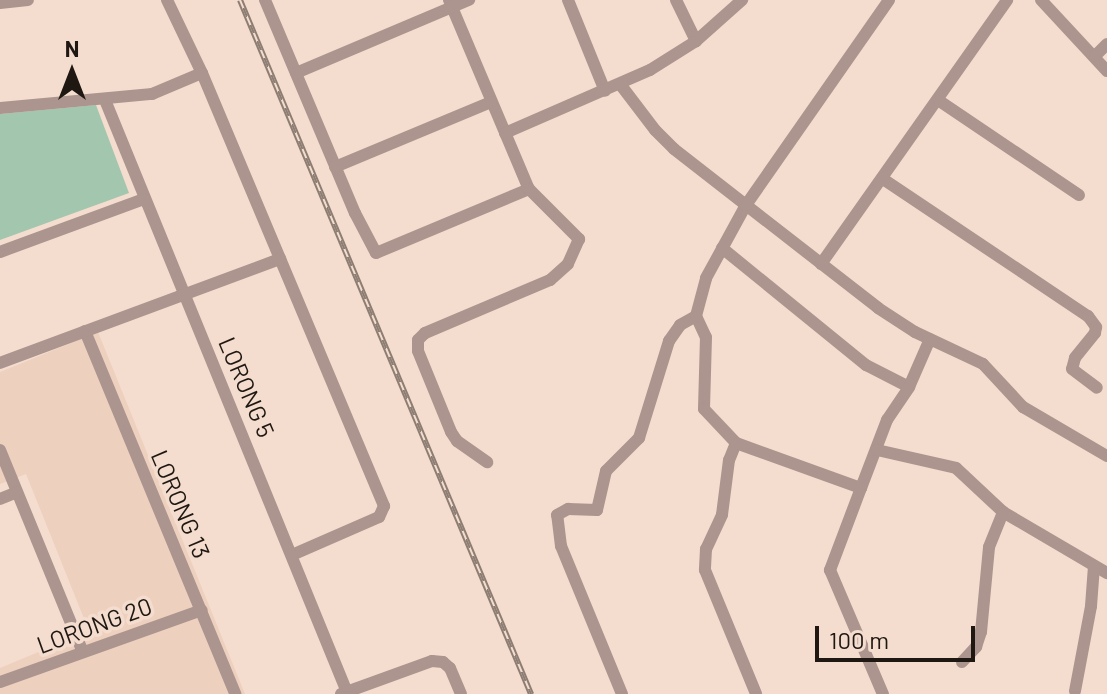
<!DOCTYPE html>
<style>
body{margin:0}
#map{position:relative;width:1107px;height:694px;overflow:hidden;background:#f4ddce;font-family:Barlow,sans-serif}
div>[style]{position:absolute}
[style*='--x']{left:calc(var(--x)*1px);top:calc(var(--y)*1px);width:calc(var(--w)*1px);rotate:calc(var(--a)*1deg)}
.built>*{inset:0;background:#eed0be}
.green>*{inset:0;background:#a3c6ae}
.minor>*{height:12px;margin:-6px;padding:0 6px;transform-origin:6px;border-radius:6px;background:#ab958e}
.rail>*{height:6px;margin-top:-3px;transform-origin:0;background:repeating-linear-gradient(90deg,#f4ddce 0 9px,#8d7d73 0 18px);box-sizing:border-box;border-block:2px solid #8d7d73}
span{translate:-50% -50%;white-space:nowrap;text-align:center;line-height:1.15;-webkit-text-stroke:7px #f4ddce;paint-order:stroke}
.street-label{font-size:24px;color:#1f1712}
.north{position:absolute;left:32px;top:32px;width:80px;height:80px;-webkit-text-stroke:6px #f4ddce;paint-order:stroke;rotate:0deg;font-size:22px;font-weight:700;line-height:32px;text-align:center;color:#1f1712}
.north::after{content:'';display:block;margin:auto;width:28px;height:36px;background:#1f1712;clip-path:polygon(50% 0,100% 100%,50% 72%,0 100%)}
.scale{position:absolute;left:815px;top:626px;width:160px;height:36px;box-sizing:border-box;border:4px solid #1f1712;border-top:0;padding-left:10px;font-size:24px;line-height:28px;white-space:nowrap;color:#1f1712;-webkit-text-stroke:6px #f4ddce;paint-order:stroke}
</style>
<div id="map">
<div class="built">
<div style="clip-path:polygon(98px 332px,245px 694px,0 694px,0 668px,89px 631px,26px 474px,0 484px,0 372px)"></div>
</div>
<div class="green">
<div style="clip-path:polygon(96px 105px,129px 193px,0 240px,0 114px)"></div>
</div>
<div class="minor">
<div style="--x:167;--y:0;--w:81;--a:64.4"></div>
<div style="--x:202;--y:73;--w:470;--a:67.2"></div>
<div style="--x:384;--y:506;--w:12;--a:114"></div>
<div style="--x:379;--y:517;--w:95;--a:156.4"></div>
<div style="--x:265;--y:0;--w:231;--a:67.1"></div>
<div style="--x:355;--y:213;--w:45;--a:62.3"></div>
<div style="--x:376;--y:253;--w:166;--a:-22.7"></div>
<div style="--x:449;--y:0;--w:205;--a:67.1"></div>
<div style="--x:529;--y:189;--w:71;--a:45"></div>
<div style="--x:579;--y:239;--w:27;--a:114"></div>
<div style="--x:568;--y:264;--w:24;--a:138"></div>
<div style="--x:550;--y:280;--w:136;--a:157"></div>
<div style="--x:425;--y:333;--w:10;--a:135"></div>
<div style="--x:418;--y:340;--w:11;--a:90"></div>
<div style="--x:418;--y:351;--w:87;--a:67.8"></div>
<div style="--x:451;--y:432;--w:11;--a:56"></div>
<div style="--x:457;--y:441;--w:37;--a:35"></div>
<div style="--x:568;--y:0;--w:98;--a:67.9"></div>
<div style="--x:676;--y:0;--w:46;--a:64"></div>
<div style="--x:1041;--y:0;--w:97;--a:47.1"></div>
<div style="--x:0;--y:3;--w:28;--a:-6"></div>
<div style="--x:1095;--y:56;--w:17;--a:-45"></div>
<div style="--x:296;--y:73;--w:188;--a:-22.9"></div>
<div style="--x:620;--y:84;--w:58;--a:52.7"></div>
<div style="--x:655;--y:130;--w:27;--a:45"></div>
<div style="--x:674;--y:149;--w:259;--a:37.9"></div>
<div style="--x:878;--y:308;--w:44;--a:33"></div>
<div style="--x:915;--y:332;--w:75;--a:25.2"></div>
<div style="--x:983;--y:364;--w:59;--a:47.1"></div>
<div style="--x:1023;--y:407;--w:97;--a:30.3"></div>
<div style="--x:105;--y:100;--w:640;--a:67.77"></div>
<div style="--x:938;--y:100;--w:170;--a:34"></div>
<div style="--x:0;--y:108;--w:153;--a:-5.3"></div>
<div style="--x:152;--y:94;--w:54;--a:-22.8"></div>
<div style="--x:505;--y:133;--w:158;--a:-23.5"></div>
<div style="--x:650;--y:70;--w:54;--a:-32.2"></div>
<div style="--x:696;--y:41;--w:62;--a:-41.7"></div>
<div style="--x:335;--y:167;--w:169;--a:-22.6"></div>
<div style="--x:883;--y:179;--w:247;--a:33.8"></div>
<div style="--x:1088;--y:316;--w:14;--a:54"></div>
<div style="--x:1096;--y:327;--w:6;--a:99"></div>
<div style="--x:1095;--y:333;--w:32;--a:129"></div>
<div style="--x:1075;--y:358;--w:11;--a:105"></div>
<div style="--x:1072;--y:369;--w:31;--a:37"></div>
<div style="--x:722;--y:248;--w:186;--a:39.1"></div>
<div style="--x:866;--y:365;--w:48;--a:27.1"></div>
<div style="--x:0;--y:252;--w:153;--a:-20.2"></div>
<div style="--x:821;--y:264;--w:323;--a:-54.8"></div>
<div style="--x:696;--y:316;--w:23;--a:65"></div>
<div style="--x:706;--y:337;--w:72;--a:91.6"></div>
<div style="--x:704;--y:409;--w:47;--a:46.7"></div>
<div style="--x:736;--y:443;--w:18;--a:112"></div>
<div style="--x:729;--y:460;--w:55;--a:97.3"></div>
<div style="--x:722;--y:515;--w:38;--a:115"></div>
<div style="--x:706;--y:549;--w:21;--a:93"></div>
<div style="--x:705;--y:570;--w:134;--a:67.6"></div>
<div style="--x:85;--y:331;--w:393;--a:67.5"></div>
<div style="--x:0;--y:363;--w:299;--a:-20.4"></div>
<div style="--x:736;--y:443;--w:133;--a:19.8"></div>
<div style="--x:861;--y:488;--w:73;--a:-69.1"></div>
<div style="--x:887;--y:420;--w:40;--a:-56"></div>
<div style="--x:909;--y:387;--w:52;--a:-66.4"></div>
<div style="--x:0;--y:450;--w:218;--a:67.7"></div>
<div style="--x:877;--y:450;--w:81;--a:12.8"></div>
<div style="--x:956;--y:468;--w:64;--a:43.1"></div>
<div style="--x:1003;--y:512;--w:121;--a:30.4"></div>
<div style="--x:861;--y:488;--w:88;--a:110.7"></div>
<div style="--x:830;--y:570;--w:135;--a:66.9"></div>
<div style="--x:0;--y:499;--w:18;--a:-22"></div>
<div style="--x:962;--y:662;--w:21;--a:-47"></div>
<div style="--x:976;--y:647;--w:16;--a:-72"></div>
<div style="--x:981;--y:632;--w:85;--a:-84.6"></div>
<div style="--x:989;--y:547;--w:38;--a:-68"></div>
<div style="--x:0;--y:682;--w:214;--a:-19.6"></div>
<div style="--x:1075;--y:691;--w:86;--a:-79.3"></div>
<div style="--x:1091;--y:606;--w:40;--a:-85.7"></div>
<div style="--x:341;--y:694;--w:97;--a:-19.9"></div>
<div style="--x:432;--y:661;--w:11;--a:5"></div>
<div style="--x:443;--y:662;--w:9;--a:41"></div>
<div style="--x:450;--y:668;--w:28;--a:67"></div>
<div style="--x:622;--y:694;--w:160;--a:-112.4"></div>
<div style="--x:561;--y:546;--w:31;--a:-97"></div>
<div style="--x:557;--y:515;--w:13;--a:-29"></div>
<div style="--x:568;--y:509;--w:29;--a:2"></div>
<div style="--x:597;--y:510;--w:40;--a:-77"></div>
<div style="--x:606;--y:471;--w:47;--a:-45"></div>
<div style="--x:639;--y:438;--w:102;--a:-72.8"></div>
<div style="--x:669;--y:341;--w:19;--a:-55"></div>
<div style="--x:680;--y:325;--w:18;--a:-29"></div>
<div style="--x:696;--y:316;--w:39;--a:-75"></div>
<div style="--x:706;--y:278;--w:83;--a:-61.3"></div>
<div style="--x:746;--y:205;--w:250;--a:-55.1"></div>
</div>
<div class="rail">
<div style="--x:240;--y:0;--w:753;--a:67.25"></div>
</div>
<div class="street-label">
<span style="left:247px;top:387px;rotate:67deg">LORONG 5</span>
<span style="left:181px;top:504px;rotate:67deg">LORONG 13</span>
<span style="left:94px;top:625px;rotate:-20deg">LORONG 20</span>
</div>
<div class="north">N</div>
<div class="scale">100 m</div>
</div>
